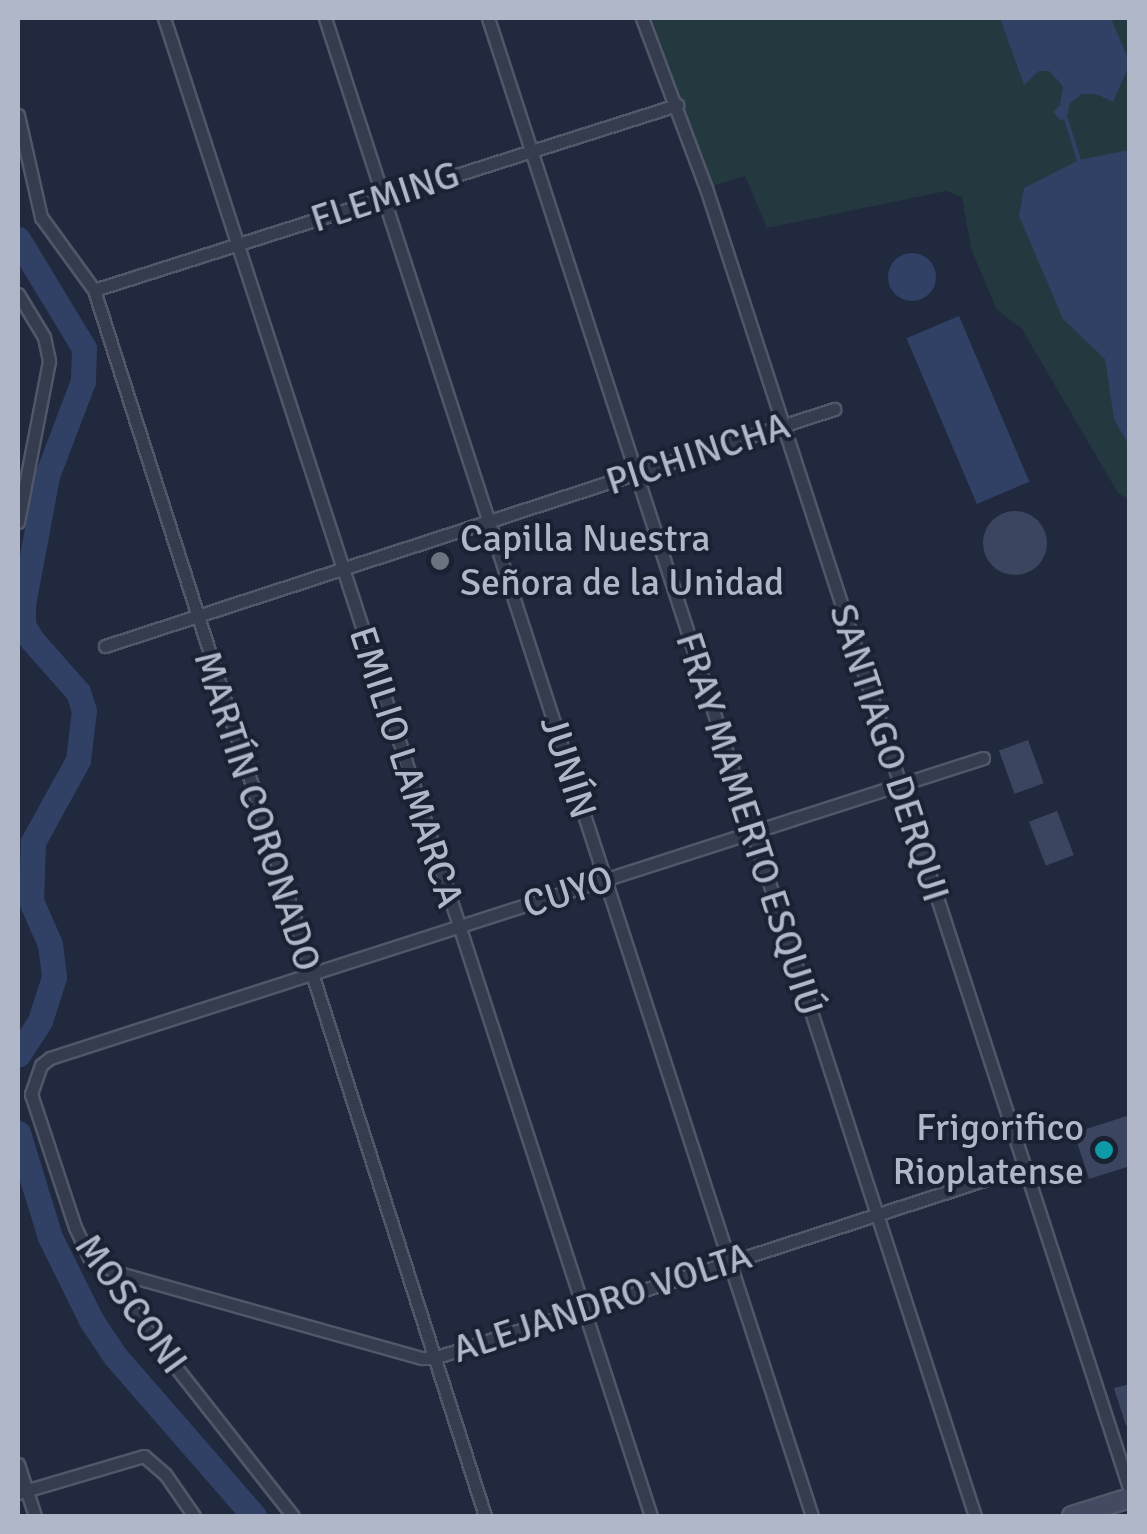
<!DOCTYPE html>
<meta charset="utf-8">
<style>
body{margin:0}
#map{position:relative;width:1147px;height:1534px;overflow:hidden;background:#21293e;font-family:Signika,sans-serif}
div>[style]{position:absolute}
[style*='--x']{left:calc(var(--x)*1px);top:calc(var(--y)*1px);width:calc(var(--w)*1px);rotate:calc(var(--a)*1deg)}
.green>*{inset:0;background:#23383f}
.water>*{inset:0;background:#314065;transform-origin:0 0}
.round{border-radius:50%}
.stream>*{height:4px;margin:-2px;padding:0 2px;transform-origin:2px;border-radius:2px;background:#314065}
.river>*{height:25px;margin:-12.5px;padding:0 12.5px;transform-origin:12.5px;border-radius:12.5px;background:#314065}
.building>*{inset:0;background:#3c455f;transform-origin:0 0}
.roads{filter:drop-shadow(2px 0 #505769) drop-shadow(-2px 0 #505769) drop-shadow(0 2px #505769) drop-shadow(0 -2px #505769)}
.minor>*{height:11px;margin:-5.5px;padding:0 5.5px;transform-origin:5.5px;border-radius:5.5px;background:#353c4e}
.secondary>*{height:18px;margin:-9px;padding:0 9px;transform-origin:9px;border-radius:9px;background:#434a61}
.dots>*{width:28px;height:28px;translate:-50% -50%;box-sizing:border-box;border:5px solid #1a2133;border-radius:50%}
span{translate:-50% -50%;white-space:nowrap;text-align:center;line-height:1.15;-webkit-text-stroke:8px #1a2133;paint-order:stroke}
.street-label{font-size:38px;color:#b0b7c9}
.poi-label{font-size:38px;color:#b0b7c9}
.left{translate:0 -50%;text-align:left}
.right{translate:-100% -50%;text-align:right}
.frame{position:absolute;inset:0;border:20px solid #b0b7c9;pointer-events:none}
</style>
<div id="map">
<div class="green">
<div style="clip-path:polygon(639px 18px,1129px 18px,1129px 500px,1118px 493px,1022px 329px,997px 310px,971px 249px,962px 197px,946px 191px,767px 228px,745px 176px,706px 188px)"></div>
</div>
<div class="water">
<div style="clip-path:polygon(1000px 18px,1111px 18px,1130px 64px,1113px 102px,1096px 94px,1082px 94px,1070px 103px,1066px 119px,1060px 120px,1053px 112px,1060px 105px,1063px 86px,1049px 71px,1039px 71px,1024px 85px)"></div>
<div style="clip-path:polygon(1129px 150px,1130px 150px,1129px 446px,1114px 419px,1105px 359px,1063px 319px,1019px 216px,1024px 188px,1079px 160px)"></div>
<div class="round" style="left:888px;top:253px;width:48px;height:48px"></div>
<div style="left:959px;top:316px;width:180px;height:57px;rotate:67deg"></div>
</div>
<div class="stream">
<div style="--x:1066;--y:119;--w:43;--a:72.4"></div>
</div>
<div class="river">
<div style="--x:18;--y:239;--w:127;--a:58.8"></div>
<div style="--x:84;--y:348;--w:33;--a:92"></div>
<div style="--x:83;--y:381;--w:102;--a:110.8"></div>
<div style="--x:47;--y:476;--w:130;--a:100.6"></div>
<div style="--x:23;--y:604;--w:21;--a:90"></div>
<div style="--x:23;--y:625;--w:17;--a:59"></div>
<div style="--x:32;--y:640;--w:69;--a:48.5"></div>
<div style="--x:78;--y:692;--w:19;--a:72"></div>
<div style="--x:84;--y:710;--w:50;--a:96.8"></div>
<div style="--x:78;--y:760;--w:94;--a:118.8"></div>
<div style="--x:33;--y:842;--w:59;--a:91.9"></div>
<div style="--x:31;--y:901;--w:47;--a:66.2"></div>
<div style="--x:50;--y:944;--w:33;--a:83"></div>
<div style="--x:54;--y:977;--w:46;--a:107.7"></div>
<div style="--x:40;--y:1021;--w:40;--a:122.9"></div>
<div style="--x:18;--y:1133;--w:109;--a:72.9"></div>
<div style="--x:50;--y:1237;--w:93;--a:63.7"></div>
<div style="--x:91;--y:1320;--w:43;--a:56.3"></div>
<div style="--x:115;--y:1356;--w:212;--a:49"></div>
</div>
<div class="building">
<div class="round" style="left:983px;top:511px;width:64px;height:64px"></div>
<div style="left:1028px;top:740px;width:46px;height:31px;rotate:70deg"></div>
<div style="left:1057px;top:811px;width:47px;height:30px;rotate:69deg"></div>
<div style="clip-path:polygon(1130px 1115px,1130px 1166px,1089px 1179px,1074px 1133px)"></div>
<div style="clip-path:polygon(1130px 1384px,1130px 1424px,1126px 1426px,1114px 1388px)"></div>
</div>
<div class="roads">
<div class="minor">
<div style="--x:164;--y:18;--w:1575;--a:71.99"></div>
<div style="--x:325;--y:18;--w:1575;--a:71.99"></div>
<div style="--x:488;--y:18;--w:1575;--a:71.99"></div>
<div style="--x:642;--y:18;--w:182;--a:69.4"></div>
<div style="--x:706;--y:188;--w:1370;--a:71.97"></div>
<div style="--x:18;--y:115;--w:105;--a:77.3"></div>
<div style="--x:41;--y:217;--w:90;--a:54"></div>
<div style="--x:94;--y:290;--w:1287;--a:72.31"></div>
<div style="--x:94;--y:290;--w:612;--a:-17.61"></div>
<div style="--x:18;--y:294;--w:50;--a:58.8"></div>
<div style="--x:44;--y:337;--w:25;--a:78"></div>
<div style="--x:49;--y:361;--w:164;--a:100.9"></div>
<div style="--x:105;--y:646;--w:767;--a:-18.01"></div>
<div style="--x:983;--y:758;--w:980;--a:162.18"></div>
<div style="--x:50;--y:1058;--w:11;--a:142"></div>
<div style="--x:41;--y:1065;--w:31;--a:109"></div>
<div style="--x:31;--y:1094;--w:140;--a:71.7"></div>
<div style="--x:75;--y:1227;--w:35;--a:65"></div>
<div style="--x:90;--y:1259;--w:32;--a:26"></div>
<div style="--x:119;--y:1273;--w:315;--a:15.7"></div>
<div style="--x:422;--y:1358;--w:12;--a:0"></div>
<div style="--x:434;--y:1358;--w:620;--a:-17.94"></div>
<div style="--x:119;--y:1273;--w:44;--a:69.9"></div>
<div style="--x:134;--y:1314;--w:257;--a:51.8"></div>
<div style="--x:18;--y:1464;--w:55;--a:71.9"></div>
<div style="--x:18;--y:1493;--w:131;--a:-16.4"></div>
<div style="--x:144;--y:1456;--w:28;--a:41"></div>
<div style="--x:165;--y:1474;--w:51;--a:55.4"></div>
</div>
<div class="secondary">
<div style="--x:1072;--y:1516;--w:61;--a:-17.2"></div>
</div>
</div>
<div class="dots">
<div style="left:440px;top:561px;background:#6b7280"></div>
<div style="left:1104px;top:1150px;background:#0f9aa8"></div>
</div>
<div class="street-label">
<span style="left:385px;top:197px;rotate:-18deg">FLEMING</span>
<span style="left:698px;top:454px;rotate:-18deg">PICHINCHA</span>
<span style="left:889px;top:753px;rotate:72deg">SANTIAGO DERQUI</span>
<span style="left:406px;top:767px;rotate:72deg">EMILIO LAMARCA</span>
<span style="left:568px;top:767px;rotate:72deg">JUNÍN</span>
<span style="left:257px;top:811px;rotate:72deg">MARTÍN CORONADO</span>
<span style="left:749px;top:824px;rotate:72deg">FRAY MAMERTO ESQUIÚ</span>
<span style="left:568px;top:892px;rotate:-18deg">CUYO</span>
<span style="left:602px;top:1303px;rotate:-18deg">ALEJANDRO VOLTA</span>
<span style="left:131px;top:1304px;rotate:54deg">MOSCONI</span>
</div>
<div class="poi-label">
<span class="left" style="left:460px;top:561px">Capilla Nuestra<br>Señora de la Unidad</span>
<span class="right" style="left:1084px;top:1150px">Frigorifico<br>Rioplatense</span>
</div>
<div class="frame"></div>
</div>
